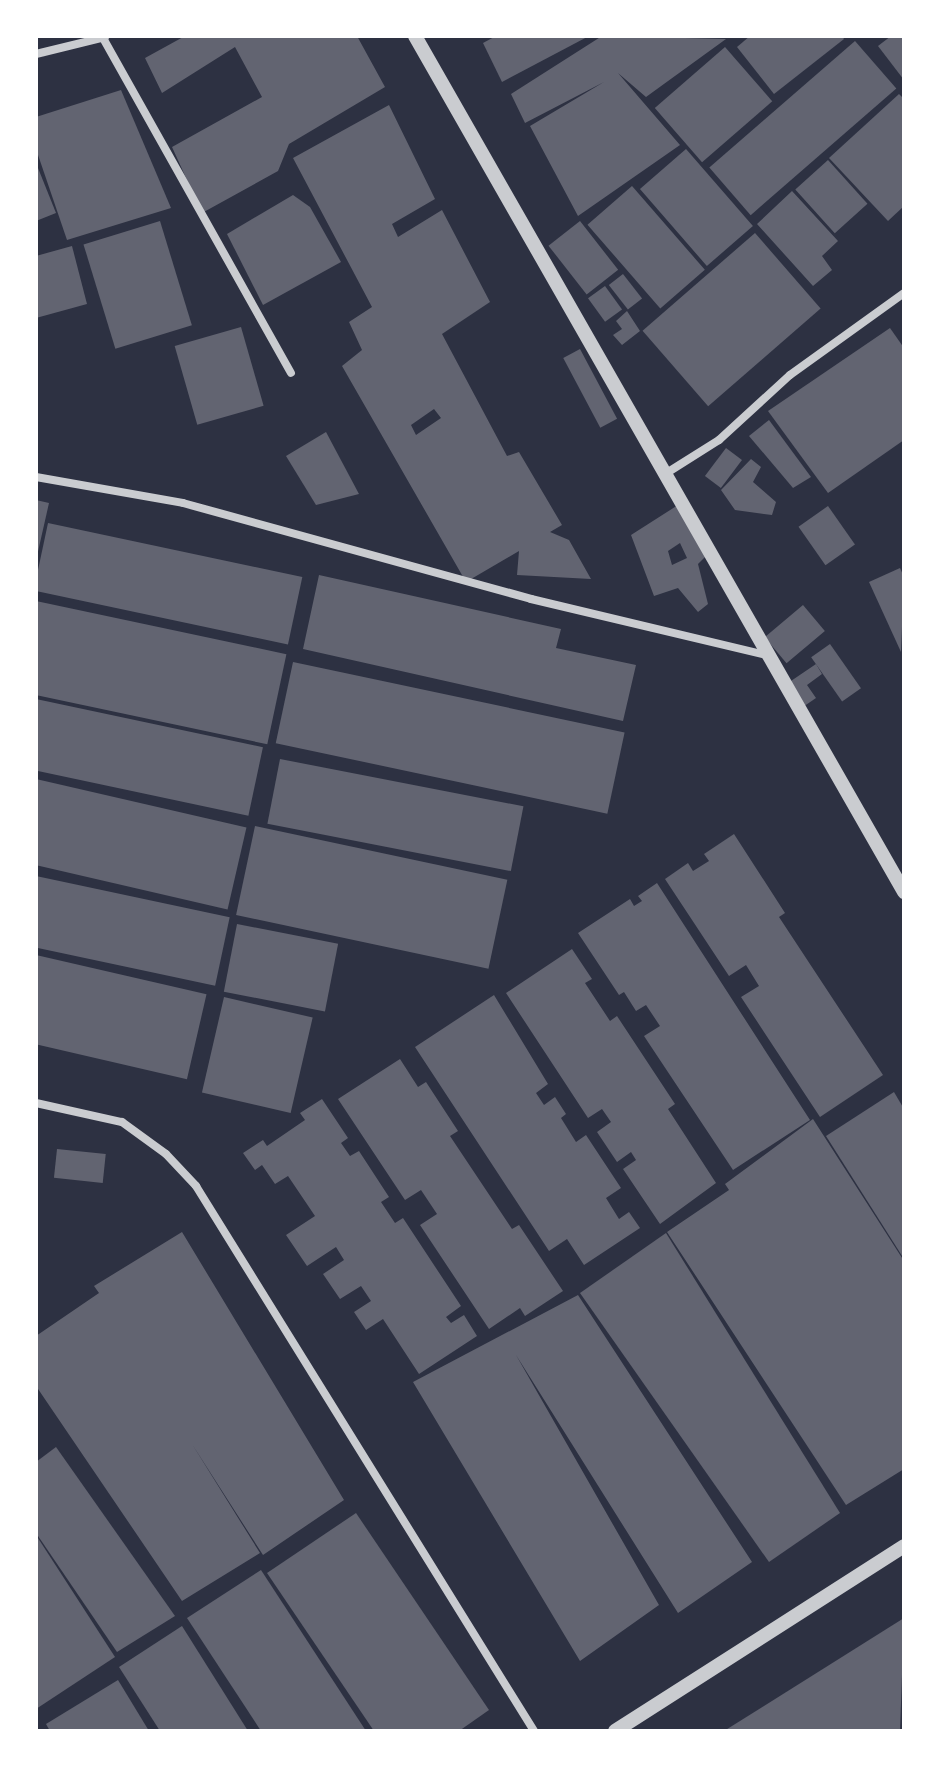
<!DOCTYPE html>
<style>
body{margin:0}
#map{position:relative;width:940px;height:1767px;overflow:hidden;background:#2d3142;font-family:Helvetica,sans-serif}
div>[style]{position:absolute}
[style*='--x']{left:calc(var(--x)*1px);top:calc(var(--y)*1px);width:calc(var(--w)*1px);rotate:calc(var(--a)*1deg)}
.building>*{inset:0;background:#626471;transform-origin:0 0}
.minor>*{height:8px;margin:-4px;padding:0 4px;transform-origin:4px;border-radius:4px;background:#caccd0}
.tertiary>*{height:14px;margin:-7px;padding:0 7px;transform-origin:7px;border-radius:7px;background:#caccd0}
span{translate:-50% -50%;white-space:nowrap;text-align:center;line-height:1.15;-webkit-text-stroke:7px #fff;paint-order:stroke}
.frame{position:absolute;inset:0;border:38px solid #fff;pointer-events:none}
</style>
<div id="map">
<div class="building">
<div style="clip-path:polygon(185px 36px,357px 36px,385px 87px,289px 144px,278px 171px,202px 213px,172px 147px,262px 97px,235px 47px,162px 93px,145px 58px)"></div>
<div style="clip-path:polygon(496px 36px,589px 36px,502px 82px,483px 43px)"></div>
<div style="clip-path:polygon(602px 36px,726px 39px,646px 97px,618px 73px,680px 145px,578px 216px,530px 126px,604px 82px,525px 123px,511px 94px)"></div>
<div style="clip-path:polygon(750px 36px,842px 36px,844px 39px,774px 94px,737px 47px)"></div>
<div style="clip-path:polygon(891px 36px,904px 36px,904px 80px,878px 46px)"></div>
<div style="left:855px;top:41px;width:63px;height:193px;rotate:49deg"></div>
<div style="left:725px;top:47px;width:72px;height:93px;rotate:49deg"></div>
<div style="clip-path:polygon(121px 90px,171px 208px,67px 240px,36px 149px,36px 117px)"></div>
<div style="clip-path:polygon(899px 94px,904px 99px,904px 206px,888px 221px,829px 158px)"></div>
<div style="clip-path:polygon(evenodd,389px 105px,435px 199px,392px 224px,398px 237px,442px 210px,490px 302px,442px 334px,507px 456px,519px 452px,562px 525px,550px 532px,569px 540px,591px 579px,517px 575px,519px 551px,466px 582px,342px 366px,362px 350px,349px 322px,372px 307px,293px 158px,389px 105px,434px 409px,441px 418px,416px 435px,411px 425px,434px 409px)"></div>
<div style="left:686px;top:149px;width:102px;height:61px;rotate:49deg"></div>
<div style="left:828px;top:160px;width:59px;height:44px;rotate:48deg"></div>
<div style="clip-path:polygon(36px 163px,56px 213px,36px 221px)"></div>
<div style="left:632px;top:186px;width:111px;height:59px;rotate:49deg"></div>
<div style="clip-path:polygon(792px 191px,838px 241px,822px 256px,832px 270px,813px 286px,757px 224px)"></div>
<div style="clip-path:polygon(293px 195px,310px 207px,341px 262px,263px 305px,227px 234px)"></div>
<div style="left:160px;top:221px;width:109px;height:80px;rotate:73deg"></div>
<div style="left:580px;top:221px;width:62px;height:40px;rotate:52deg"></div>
<div style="left:755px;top:233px;width:100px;height:149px;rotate:49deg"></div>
<div style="clip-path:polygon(72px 246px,87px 304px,36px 318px,36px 256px)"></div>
<div style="left:623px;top:274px;width:31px;height:18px;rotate:52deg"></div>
<div style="left:605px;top:286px;width:29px;height:21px;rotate:54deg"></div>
<div style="clip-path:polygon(627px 311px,640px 331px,622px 345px,613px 335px,622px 329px,616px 321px)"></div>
<div style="left:241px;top:327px;width:82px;height:69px;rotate:74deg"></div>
<div style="clip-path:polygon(890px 328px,904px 348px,904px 440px,828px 493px,768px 411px)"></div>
<div style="left:580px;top:349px;width:79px;height:19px;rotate:62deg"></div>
<div style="clip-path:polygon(769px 420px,811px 477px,793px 488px,749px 436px)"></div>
<div style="clip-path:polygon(326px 432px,359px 494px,316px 505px,286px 456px)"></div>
<div style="left:726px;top:448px;width:20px;height:35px;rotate:37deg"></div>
<div style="clip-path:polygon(751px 459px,761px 467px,753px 482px,776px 502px,772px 515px,735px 510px,721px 490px)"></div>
<div style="clip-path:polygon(36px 500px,49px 503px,37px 556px,36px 556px)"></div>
<div style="clip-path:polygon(evenodd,678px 505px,706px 556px,698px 564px,708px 604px,698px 612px,678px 588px,654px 596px,631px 535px,678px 505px,680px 543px,687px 558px,672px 565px,668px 551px,680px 543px)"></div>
<div style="left:828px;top:506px;width:47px;height:36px;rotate:55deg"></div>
<div style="left:48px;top:523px;width:260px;height:69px;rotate:12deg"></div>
<div style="clip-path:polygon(900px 568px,904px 577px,901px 652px,869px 582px)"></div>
<div style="clip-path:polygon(319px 575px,561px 629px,556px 648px,636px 665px,623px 721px,303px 649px)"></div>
<div style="left:36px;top:601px;width:256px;height:92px;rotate:12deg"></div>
<div style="left:803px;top:605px;width:34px;height:50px;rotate:50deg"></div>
<div style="left:830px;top:644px;width:54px;height:23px;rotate:55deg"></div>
<div style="left:293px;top:662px;width:339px;height:83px;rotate:12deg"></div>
<div style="clip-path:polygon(816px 664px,822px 674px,807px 685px,816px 698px,800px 709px,788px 683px)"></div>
<div style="left:36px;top:699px;width:232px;height:70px;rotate:12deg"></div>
<div style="left:280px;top:759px;width:248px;height:66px;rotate:11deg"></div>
<div style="left:36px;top:779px;width:216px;height:84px;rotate:13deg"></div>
<div style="left:255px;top:826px;width:258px;height:91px;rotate:12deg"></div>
<div style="clip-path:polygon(734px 834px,785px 913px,779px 917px,883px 1075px,820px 1117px,741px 997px,759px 986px,746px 965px,729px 976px,665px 879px,688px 863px,693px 871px,709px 861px,704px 854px)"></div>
<div style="left:36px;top:876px;width:198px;height:70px;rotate:12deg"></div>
<div style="clip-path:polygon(657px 883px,810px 1120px,733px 1170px,644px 1036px,660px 1026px,646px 1005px,636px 1011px,624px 992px,619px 995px,578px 933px,630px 899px,634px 906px,642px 901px,638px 896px)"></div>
<div style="left:237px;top:924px;width:103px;height:69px;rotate:11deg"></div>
<div style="clip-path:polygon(572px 949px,592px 979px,585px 983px,610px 1021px,617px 1016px,675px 1104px,668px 1109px,716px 1183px,660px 1224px,623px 1169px,636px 1160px,631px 1152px,617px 1162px,597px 1132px,611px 1122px,602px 1109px,588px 1118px,506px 993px)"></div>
<div style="left:36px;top:955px;width:175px;height:87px;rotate:13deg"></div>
<div style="clip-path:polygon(494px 995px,548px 1084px,536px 1093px,544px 1105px,555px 1097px,566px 1114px,561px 1118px,576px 1142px,586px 1135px,621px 1188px,606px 1198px,619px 1219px,629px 1212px,640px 1228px,584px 1265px,567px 1239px,549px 1251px,415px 1047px)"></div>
<div style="left:224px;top:997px;width:91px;height:98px;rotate:13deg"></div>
<div style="clip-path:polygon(400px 1059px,418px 1087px,426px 1082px,458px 1131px,450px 1136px,512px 1229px,519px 1225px,563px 1291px,525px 1316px,520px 1308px,489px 1329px,420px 1225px,437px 1214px,421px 1190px,405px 1200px,338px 1099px)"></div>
<div style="clip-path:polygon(894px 1092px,904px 1109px,904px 1259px,826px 1136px)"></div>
<div style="clip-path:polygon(322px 1099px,348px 1138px,341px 1143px,350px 1156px,359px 1151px,389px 1197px,381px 1202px,395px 1223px,403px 1218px,461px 1306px,446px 1317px,451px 1323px,464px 1315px,477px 1336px,419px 1374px,383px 1319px,366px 1330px,354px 1312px,371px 1301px,361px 1286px,340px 1299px,323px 1274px,344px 1260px,336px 1247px,307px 1266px,286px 1235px,315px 1216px,288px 1176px,275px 1184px,262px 1165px,255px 1170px,243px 1153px,263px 1140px,267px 1146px,305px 1120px,300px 1113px)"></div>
<div style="clip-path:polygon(813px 1119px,904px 1261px,904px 1469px,846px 1505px,667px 1232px,729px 1190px,725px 1184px)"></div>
<div style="left:57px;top:1149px;width:49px;height:29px;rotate:6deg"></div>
<div style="clip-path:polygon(182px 1232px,344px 1500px,263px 1555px,192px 1444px,260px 1553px,182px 1601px,36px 1386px,36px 1336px,99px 1293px,94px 1286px)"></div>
<div style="clip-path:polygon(666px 1233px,840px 1513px,769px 1562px,580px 1293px)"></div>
<div style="clip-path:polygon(578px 1295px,752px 1562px,678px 1613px,516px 1355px,659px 1605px,580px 1661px,413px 1382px)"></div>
<div style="clip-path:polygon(56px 1447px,175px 1616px,117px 1652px,36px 1533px,36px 1462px)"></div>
<div style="clip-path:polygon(356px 1513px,489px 1710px,459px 1731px,374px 1731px,267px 1573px)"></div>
<div style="clip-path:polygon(36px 1535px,115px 1657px,36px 1709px)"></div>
<div style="clip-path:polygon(261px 1570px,366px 1731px,261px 1731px,187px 1618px)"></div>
<div style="clip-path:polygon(904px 1618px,900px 1731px,724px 1731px)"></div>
<div style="clip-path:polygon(182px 1626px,248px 1731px,160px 1731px,119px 1667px)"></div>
<div style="clip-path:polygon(118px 1680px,149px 1731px,50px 1731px,46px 1724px)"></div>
</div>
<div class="minor">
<div style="--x:103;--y:38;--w:384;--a:60.7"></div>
<div style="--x:36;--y:54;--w:71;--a:-13.8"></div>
<div style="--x:665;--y:474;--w:64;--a:-32.2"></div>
<div style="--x:719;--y:440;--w:96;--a:-42.5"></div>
<div style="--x:790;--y:375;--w:140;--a:-35.7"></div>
<div style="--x:36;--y:477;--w:149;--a:10"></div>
<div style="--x:183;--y:503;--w:361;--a:15.4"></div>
<div style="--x:531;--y:599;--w:242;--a:13.4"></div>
<div style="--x:36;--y:1103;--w:88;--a:12.5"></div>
<div style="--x:122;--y:1122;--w:54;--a:36"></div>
<div style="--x:166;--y:1154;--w:44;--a:46.8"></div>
<div style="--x:196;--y:1186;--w:641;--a:58.19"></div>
</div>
<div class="tertiary">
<div style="--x:415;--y:36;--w:986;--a:60.26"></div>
<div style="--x:615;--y:1731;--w:343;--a:-32.6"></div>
</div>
<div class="frame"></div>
</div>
